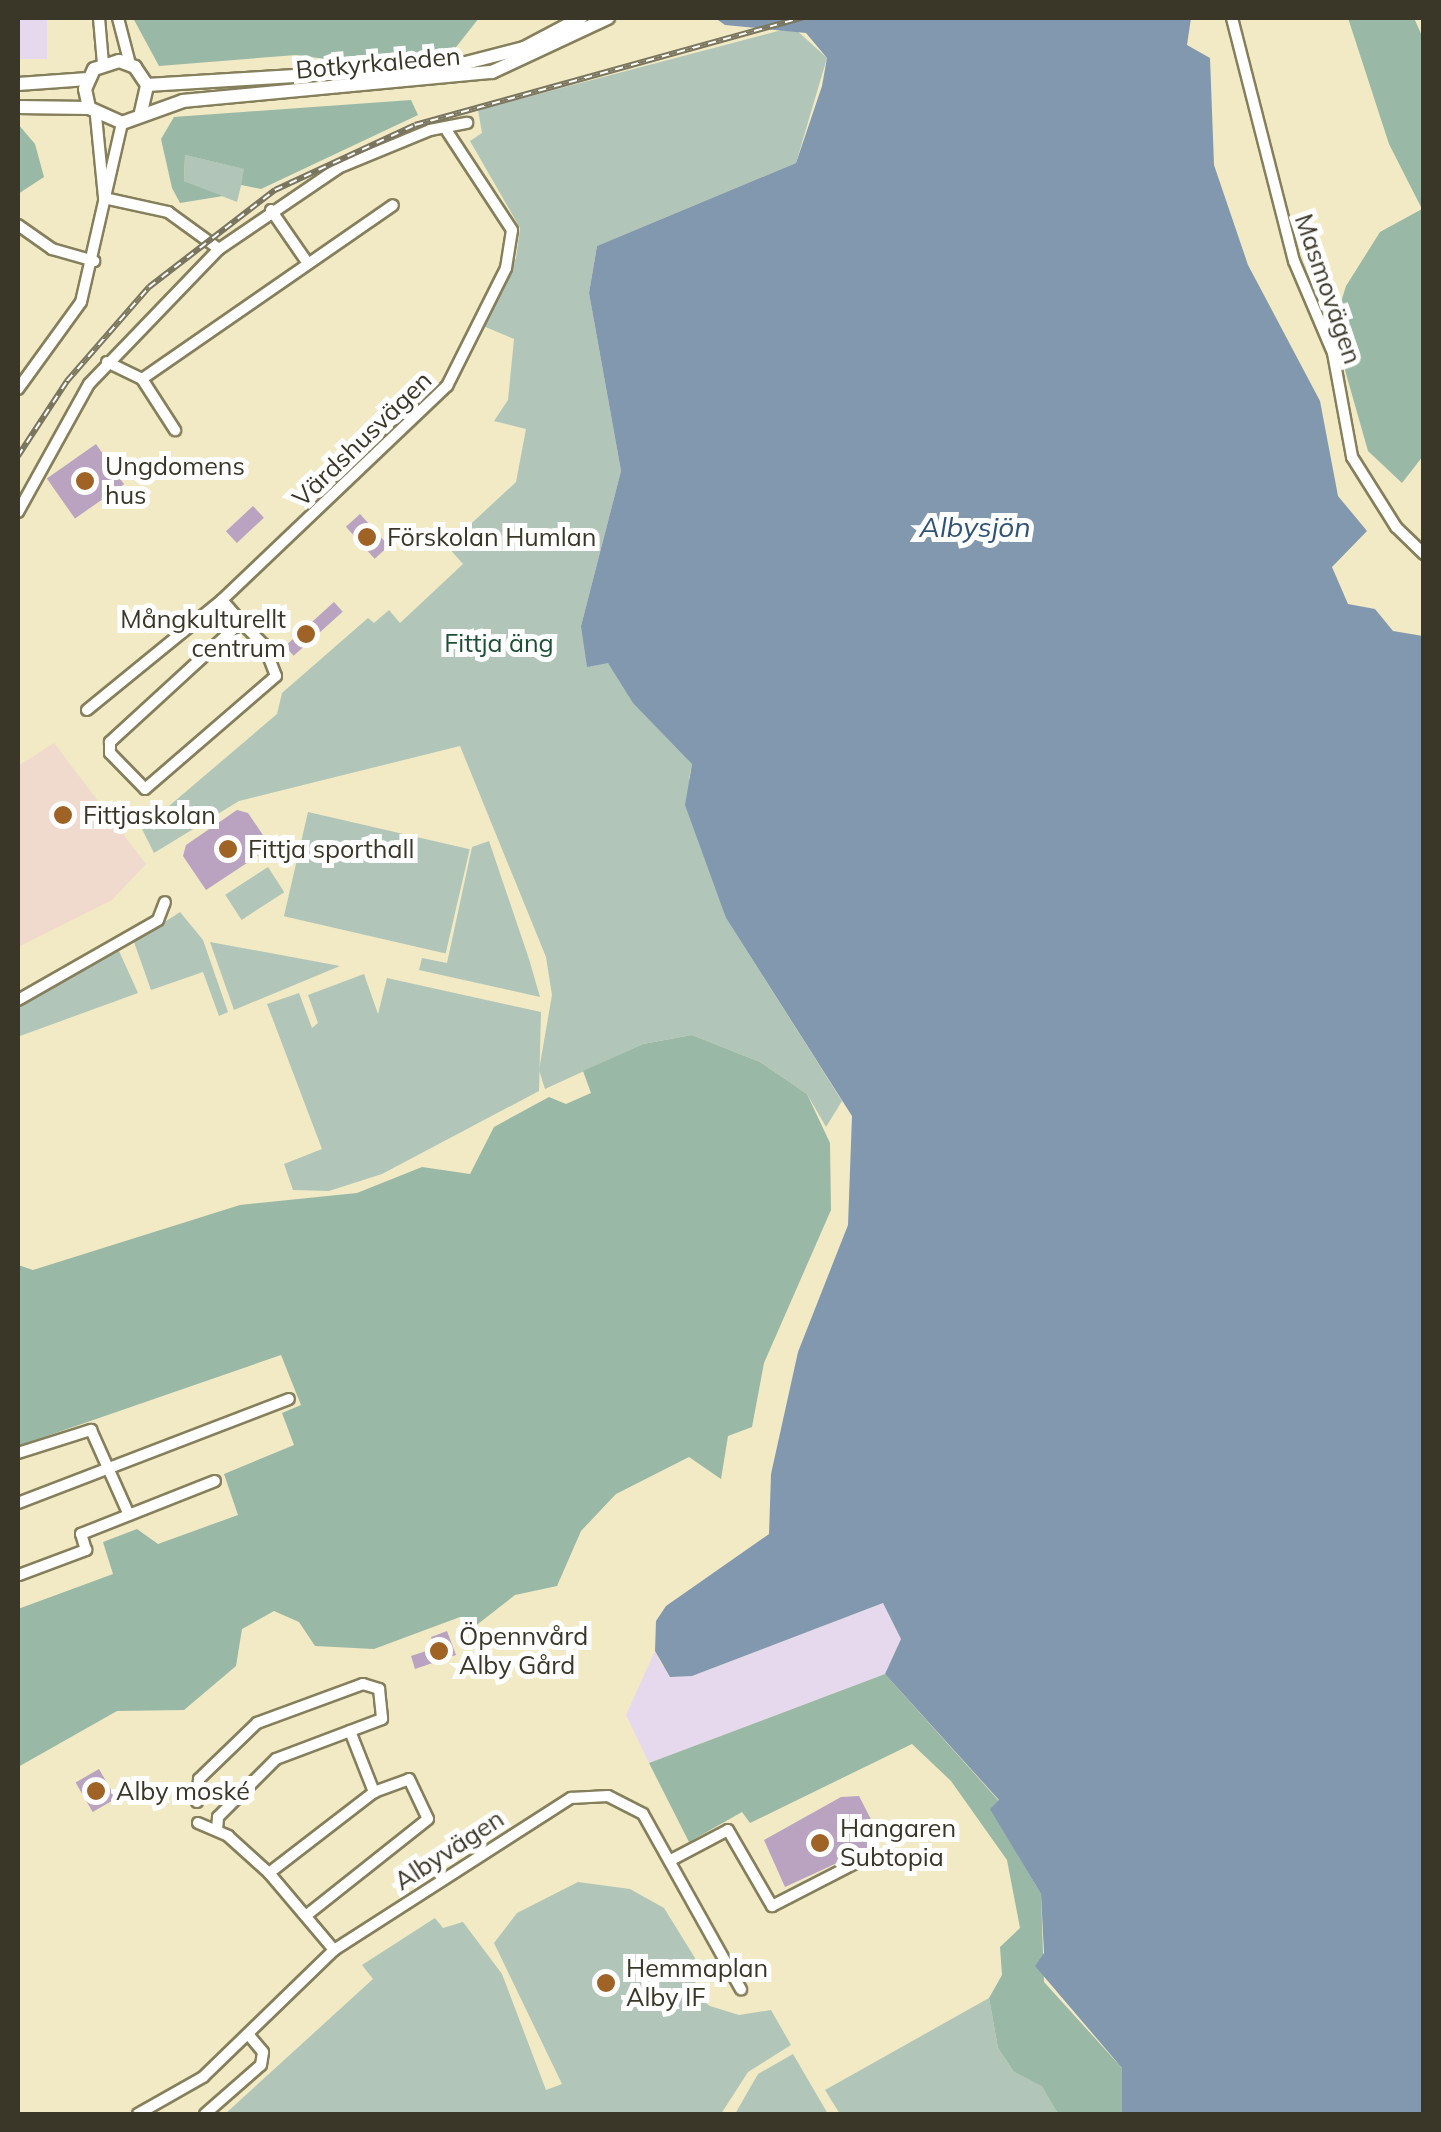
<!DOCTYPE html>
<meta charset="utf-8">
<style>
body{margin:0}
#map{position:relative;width:1441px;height:2132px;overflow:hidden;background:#f1eac5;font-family:Mulish,sans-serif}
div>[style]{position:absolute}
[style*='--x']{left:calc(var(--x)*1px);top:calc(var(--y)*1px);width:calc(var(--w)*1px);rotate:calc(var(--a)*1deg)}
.commercial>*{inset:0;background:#e7d9ed;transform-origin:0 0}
.education>*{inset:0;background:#f0dacd}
.green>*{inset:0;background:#b1c6b9;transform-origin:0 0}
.forest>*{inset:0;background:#9ab8a6}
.water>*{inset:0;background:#8298af}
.building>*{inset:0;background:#b9a3c1;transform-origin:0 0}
.roads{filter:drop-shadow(2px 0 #857f5c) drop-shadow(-2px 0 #857f5c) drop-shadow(0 2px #857f5c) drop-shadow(0 -2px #857f5c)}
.minor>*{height:10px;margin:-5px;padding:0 5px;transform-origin:5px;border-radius:5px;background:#fff}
.major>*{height:12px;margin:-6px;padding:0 6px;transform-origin:6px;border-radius:6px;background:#fff}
.rail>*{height:6px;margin-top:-3px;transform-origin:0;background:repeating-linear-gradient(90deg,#fff 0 8px,#79755e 0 16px);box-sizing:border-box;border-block:2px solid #79755e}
.dots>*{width:28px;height:28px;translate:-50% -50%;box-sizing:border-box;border:5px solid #fff;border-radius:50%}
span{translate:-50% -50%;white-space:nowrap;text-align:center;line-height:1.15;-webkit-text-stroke:10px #fff;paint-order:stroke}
.street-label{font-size:25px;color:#3a3728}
.poi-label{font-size:25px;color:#3a3728}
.left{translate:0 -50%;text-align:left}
.right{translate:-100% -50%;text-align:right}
.park-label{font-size:25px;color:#1c5036}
.water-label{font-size:28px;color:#305477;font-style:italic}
.frame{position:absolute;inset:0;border:20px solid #3a3728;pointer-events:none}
</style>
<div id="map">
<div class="commercial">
<div style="left:18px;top:18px;width:29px;height:41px"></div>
<div style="clip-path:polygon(883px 1603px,901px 1639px,885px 1674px,649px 1763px,626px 1715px,655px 1651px,662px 1666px,692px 1676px)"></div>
</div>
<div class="education">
<div style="clip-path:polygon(54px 743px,146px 864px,112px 900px,18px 947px,18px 766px)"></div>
</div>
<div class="green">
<div style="clip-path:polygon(793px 27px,827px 58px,796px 163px,597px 246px,589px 293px,621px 471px,581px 626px,692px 764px,689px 778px,726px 918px,842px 1101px,826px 1127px,807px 1094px,760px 1062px,692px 1035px,643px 1044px,545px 1089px,539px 1070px,552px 995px,546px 957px,460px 746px,239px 801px,154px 853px,142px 829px,277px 714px,282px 693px,368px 618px,374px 623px,389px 610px,400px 623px,463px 564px,447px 546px,516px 482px,526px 429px,494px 421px,508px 400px,514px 339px,483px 326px,516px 258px,520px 228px,470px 141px,482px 133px,478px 110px)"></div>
<div style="clip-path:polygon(185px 155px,245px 169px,237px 202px,184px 181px)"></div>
<div style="left:308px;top:812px;width:166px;height:107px;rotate:13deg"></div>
<div style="clip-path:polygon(489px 841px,529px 959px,540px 997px,419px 970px,422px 958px,447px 963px,472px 847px)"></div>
<div style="left:268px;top:867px;width:30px;height:51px;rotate:57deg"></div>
<div style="clip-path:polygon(180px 912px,203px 940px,228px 1012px,219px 1016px,203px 972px,151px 990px,134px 942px)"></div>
<div style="clip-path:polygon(210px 942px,340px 966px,234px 1010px)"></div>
<div style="clip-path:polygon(119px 951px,138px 993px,20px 1036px,18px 1006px)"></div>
<div style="clip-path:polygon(364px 974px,378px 1014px,387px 978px,541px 1012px,539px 1091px,382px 1174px,329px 1191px,293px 1190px,284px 1164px,322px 1149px,267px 1004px,299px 993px,312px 1028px,318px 1023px,308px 995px)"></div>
<div style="clip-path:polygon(578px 1882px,630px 1889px,664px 1908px,695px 1958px,696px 1996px,710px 2006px,739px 2015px,771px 2010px,791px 2045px,748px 2072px,721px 2114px,225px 2114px,373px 1979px,362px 1965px,435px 1918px,443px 1928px,463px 1922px,502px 1974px,546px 2090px,562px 2084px,494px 1943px,517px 1913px)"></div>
<div style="clip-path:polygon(989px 1998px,998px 2048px,1014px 2072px,1042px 2085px,1058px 2114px,840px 2114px,825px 2090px)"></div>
<div style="clip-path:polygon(793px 2054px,828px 2114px,735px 2114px,758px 2074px)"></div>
</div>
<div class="forest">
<div style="clip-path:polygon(133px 18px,479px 18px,453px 51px,355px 63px,296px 55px,159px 66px)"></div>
<div style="clip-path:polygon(1348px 18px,1414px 18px,1423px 38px,1423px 456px,1402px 483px,1368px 451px,1333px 328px,1346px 286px,1380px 232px,1422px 209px,1389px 144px)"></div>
<div style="clip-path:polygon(411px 100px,418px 115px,261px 189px,241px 185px,244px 169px,185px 155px,184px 181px,223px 196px,180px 203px,172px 188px,161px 139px,174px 117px)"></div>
<div style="clip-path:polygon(18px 124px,35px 144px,44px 177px,18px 194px)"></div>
<div style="clip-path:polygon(692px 1035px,760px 1062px,807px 1094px,830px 1143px,831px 1210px,764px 1363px,752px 1427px,728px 1436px,721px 1479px,689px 1457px,616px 1494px,581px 1531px,557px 1586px,515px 1595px,474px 1627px,460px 1617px,374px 1649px,315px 1646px,299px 1622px,274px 1611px,242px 1629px,236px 1666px,184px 1710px,117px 1711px,18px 1767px,18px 1609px,113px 1574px,103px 1542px,137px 1529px,158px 1544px,238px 1515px,224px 1474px,294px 1445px,282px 1413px,301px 1405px,281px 1355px,18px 1446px,18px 1265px,33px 1270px,240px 1205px,357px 1193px,422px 1167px,470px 1174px,494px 1127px,549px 1097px,566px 1104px,591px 1093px,583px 1071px,643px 1044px)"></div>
<div style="clip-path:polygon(885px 1674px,999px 1801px,991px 1809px,1041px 1894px,1044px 1982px,1122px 2068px,1122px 2114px,1058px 2114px,1042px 2086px,1014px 2072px,998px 2048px,989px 1998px,1002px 1975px,1000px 1947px,1020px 1928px,1007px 1860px,951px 1781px,912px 1744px,750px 1823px,742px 1812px,689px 1842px,649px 1763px)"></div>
</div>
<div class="water">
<div style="clip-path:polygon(715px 18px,1191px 18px,1187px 45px,1210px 58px,1214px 165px,1248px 265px,1320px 401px,1338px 496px,1367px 531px,1332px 567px,1348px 604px,1375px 609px,1393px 631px,1423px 636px,1423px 2114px,1122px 2114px,1122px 2068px,1035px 1966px,1044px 1953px,1041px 1894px,990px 1809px,999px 1800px,885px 1674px,901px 1639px,883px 1603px,692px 1676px,670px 1677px,655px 1651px,656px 1621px,666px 1606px,769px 1534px,771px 1474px,798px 1352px,848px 1225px,852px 1116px,726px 918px,685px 805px,692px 764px,633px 703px,608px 663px,587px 667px,581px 626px,621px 471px,589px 293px,597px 246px,796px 163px,822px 86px,827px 58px,806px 33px,725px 25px)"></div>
</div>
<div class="building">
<div style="left:96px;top:444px;width:49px;height:60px;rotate:55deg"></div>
<div style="left:253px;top:506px;width:16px;height:37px;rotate:47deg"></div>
<div style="left:360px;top:514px;width:43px;height:19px;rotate:48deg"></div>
<div style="left:334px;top:602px;width:13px;height:66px;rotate:48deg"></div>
<div style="clip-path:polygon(237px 810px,248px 813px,271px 847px,206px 890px,183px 856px,186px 845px)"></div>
<div style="clip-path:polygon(447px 1631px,456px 1655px,415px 1669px,411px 1656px,435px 1648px,431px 1637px)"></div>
<div style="left:99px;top:1769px;width:34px;height:27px;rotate:60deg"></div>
<div style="clip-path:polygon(859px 1796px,878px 1833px,876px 1845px,785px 1887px,764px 1840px,841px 1797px)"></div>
</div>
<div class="roads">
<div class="minor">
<div style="--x:99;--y:18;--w:46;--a:85"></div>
<div style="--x:118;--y:18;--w:48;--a:75.4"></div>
<div style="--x:1232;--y:18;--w:251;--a:75.7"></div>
<div style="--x:1294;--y:261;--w:100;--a:67"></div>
<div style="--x:1333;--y:353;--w:106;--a:79.6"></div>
<div style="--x:1352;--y:457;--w:83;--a:57.8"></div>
<div style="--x:1396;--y:527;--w:39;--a:44"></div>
<div style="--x:96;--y:116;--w:82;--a:84.4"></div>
<div style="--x:104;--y:198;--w:66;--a:12.3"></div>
<div style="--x:168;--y:212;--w:63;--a:36"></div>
<div style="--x:271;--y:210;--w:63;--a:55.3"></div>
<div style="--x:18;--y:225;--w:42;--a:35.2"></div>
<div style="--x:52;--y:249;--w:44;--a:15.9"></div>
<div style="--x:107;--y:362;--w:39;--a:26"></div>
<div style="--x:142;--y:379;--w:305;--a:-34.7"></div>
<div style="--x:142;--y:379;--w:61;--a:57.1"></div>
<div style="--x:18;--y:389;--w:107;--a:-54.1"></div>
<div style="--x:81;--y:302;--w:184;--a:-77.1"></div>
<div style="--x:18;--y:512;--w:146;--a:-61"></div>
<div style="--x:89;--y:384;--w:187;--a:-46.1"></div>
<div style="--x:219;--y:249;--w:144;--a:-34.2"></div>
<div style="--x:338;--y:168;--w:100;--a:-22.4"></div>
<div style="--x:430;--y:130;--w:38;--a:-11"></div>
<div style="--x:222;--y:600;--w:29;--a:49"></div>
<div style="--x:241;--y:622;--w:178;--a:137.5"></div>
<div style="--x:110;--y:742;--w:11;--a:90"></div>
<div style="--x:110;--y:753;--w:50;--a:45.8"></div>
<div style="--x:145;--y:789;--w:173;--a:-40.8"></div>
<div style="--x:276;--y:676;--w:33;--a:-111"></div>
<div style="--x:264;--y:645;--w:33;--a:-135"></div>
<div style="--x:87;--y:710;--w:174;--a:-39.2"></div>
<div style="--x:222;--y:600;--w:311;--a:-43.6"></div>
<div style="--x:447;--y:386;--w:132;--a:-63.4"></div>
<div style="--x:506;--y:268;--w:38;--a:-81"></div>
<div style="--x:512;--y:230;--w:118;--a:-123.3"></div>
<div style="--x:18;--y:1000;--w:161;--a:-29.7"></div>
<div style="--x:158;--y:920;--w:19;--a:-69"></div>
<div style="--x:18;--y:1453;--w:77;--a:-17.5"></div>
<div style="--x:91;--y:1430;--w:93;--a:65.9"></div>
<div style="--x:18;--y:1503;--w:290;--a:-21"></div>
<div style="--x:19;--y:1575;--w:72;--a:-20.5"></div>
<div style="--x:86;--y:1550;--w:17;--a:-107"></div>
<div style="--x:81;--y:1534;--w:144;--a:-21.6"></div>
<div style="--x:350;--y:1731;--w:66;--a:68.5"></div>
<div style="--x:197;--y:1802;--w:23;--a:-85"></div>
<div style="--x:199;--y:1779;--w:81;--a:-44"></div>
<div style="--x:257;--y:1723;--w:113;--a:-20.2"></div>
<div style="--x:363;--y:1684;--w:17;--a:17"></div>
<div style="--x:379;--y:1689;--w:30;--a:84"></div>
<div style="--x:382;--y:1719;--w:113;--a:159.3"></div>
<div style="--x:276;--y:1759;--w:82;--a:135"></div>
<div style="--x:218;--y:1817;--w:13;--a:94"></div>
<div style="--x:198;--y:1823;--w:33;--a:23"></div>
<div style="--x:228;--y:1836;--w:55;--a:42.1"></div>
<div style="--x:269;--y:1873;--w:101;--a:49.8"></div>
<div style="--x:673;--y:1859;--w:62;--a:-27.8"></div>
<div style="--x:728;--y:1830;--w:88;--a:59.9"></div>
<div style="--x:772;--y:1906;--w:114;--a:-27.2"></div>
<div style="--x:269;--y:1873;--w:133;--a:-37.6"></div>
<div style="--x:374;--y:1792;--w:37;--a:-20"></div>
<div style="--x:409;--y:1779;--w:44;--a:64.6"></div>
<div style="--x:428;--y:1819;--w:154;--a:141.6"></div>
<div style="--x:138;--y:2114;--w:75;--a:-29.6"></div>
<div style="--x:203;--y:2077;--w:182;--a:-44.1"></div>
<div style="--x:334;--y:1950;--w:282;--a:-32.7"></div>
<div style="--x:571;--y:1798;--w:37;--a:-3"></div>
<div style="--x:608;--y:1796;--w:39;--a:27"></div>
<div style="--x:643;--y:1814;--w:201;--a:60.8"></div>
<div style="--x:205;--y:2114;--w:74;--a:-41.2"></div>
<div style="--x:261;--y:2065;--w:13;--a:-81"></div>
<div style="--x:263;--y:2052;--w:23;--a:-130"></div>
</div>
<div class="major">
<div style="--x:18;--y:84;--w:70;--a:-4.1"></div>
<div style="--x:147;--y:85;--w:308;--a:-3.5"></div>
<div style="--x:454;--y:66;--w:72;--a:-14.4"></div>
<div style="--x:524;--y:48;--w:64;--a:-27.8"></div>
<div style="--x:18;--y:107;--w:71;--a:0.8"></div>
<div style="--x:141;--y:112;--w:28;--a:-77"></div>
<div style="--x:147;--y:85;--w:22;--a:-124"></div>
<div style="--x:135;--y:67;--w:17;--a:-159"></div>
<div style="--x:119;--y:61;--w:26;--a:162"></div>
<div style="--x:94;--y:69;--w:22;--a:114"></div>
<div style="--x:85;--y:89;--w:19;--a:78"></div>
<div style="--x:89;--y:108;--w:36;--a:24"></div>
<div style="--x:122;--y:123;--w:65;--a:-19.8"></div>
<div style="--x:183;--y:101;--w:310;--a:-5.4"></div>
<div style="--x:492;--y:72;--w:128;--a:-25"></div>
</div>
</div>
<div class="rail">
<div style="--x:18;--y:456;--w:90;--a:-56.8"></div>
<div style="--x:67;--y:381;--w:125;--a:-48.9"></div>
<div style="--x:149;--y:287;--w:159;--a:-37.6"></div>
<div style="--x:275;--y:190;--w:154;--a:-24.9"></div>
<div style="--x:415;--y:125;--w:402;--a:-15.5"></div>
</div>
<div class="dots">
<div style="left:85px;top:481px;background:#9f6325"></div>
<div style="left:367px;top:537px;background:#9f6325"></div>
<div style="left:306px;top:634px;background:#9f6325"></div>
<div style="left:63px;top:815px;background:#9f6325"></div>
<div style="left:228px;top:849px;background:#9f6325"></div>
<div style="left:439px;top:1651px;background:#9f6325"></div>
<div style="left:96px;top:1791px;background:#9f6325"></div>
<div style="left:820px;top:1843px;background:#9f6325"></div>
<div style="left:606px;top:1983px;background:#9f6325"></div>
</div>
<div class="street-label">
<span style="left:378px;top:63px;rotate:-5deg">Botkyrkaleden</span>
<span style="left:1328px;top:289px;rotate:71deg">Masmovägen</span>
<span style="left:362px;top:439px;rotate:-44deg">Värdshusvägen</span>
<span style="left:449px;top:1850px;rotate:-33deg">Albyvägen</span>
</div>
<div class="poi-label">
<span class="left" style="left:105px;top:481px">Ungdomens<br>hus</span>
<span class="left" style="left:387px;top:537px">Förskolan Humlan</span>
<span class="right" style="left:286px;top:634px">Mångkulturellt<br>centrum</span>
<span class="left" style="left:83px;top:815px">Fittjaskolan</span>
<span class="left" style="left:248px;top:849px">Fittja sporthall</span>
<span class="left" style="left:459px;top:1651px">Öpennvård<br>Alby Gård</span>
<span class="left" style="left:116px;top:1791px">Alby moské</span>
<span class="left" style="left:840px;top:1843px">Hangaren<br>Subtopia</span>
<span class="left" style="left:626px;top:1983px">Hemmaplan<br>Alby IF</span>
</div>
<div class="park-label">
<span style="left:499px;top:643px">Fittja äng</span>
</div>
<div class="water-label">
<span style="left:975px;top:527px">Albysjön</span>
</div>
<div class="frame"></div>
</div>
